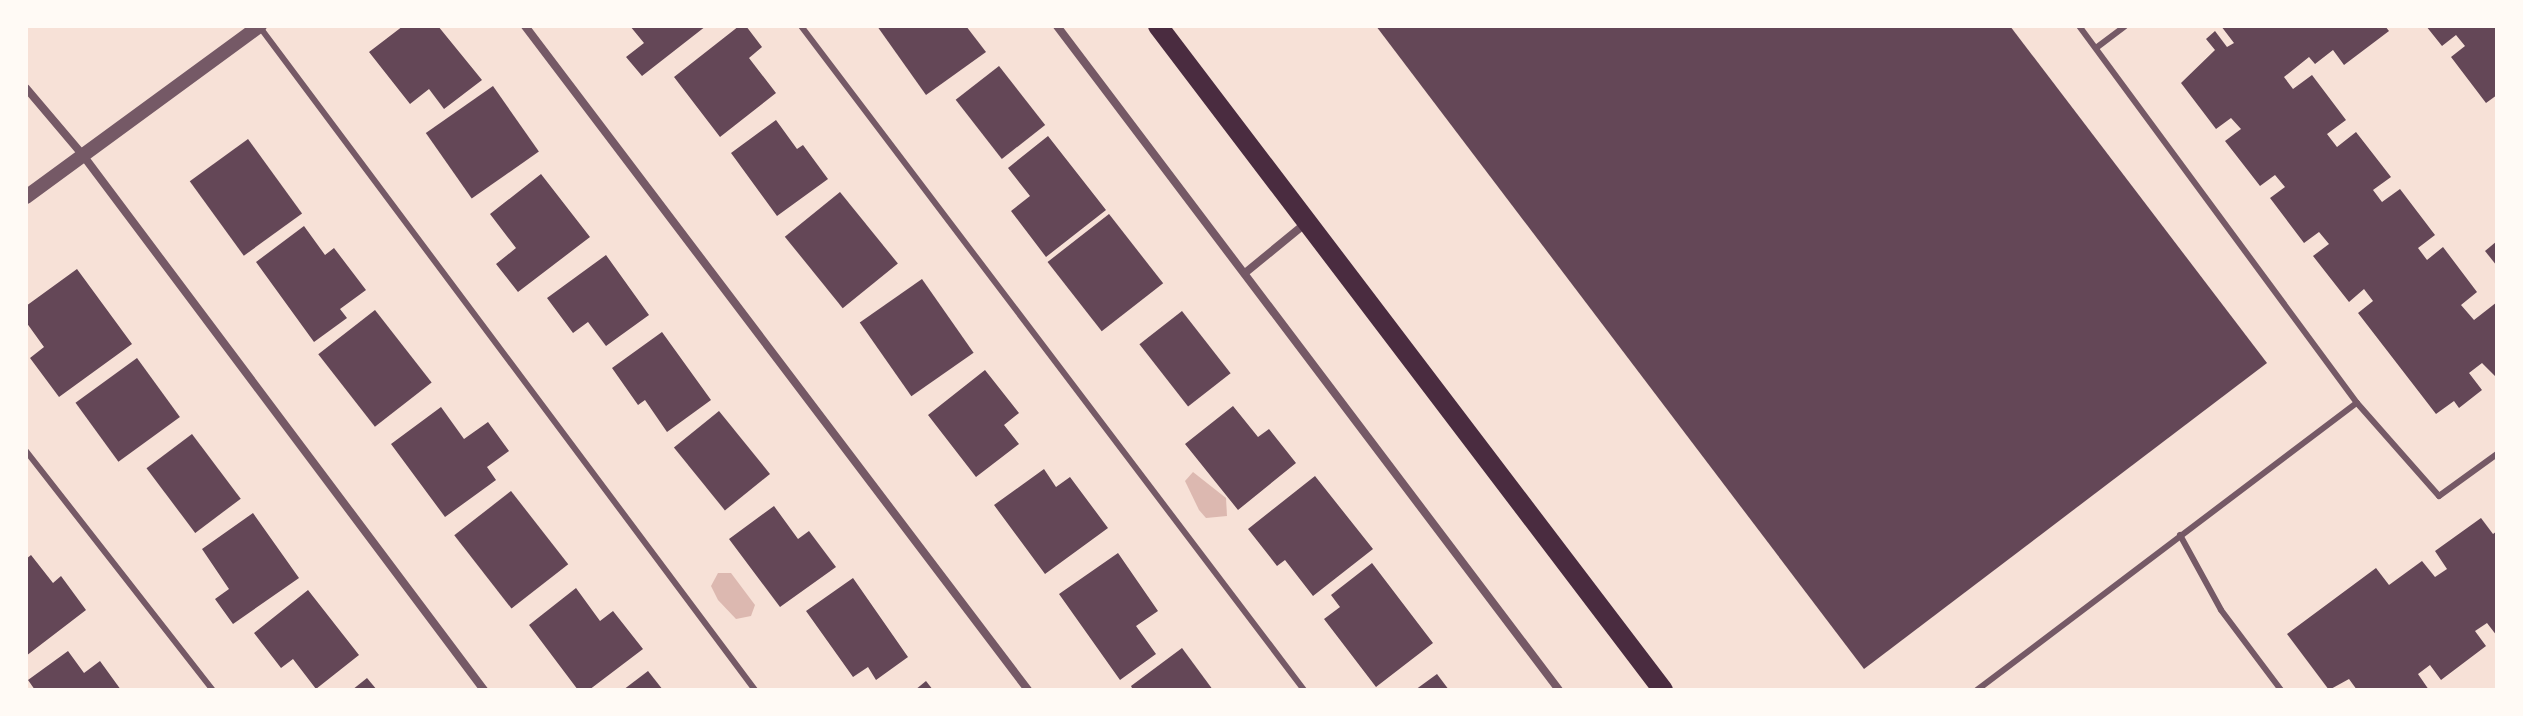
<!DOCTYPE html>
<style>
body{margin:0}
#map{position:relative;width:2523px;height:716px;overflow:hidden;background:#f7e1d7;font-family:Commissioner,sans-serif}
div>[style]{position:absolute}
[style*='--x']{left:calc(var(--x)*1px);top:calc(var(--y)*1px);width:calc(var(--w)*1px);rotate:calc(var(--a)*1deg)}
.water>*{inset:0;background:#dcb8b0}
.building>*{inset:0;background:#644757;transform-origin:0 0}
.service>*{height:6px;margin:-3px;padding:0 3px;transform-origin:3px;border-radius:3px;background:#755966}
.minor>*{height:8px;margin:-4px;padding:0 4px;transform-origin:4px;border-radius:4px;background:#755966}
.tertiary>*{height:14px;margin:-7px;padding:0 7px;transform-origin:7px;border-radius:7px;background:#755966}
.primary>*{height:20px;margin:-10px;padding:0 10px;transform-origin:10px;border-radius:10px;background:#4a2c40}
span{translate:-50% -50%;white-space:nowrap;text-align:center;line-height:1.15;-webkit-text-stroke:6px #fffaf5;paint-order:stroke}
.frame{position:absolute;inset:0;border:28px solid #fffaf5;pointer-events:none}
</style>
<div id="map">
<div class="water">
<div style="clip-path:polygon(1193px 472px,1226px 498px,1227px 516px,1206px 518px,1199px 510px,1185px 481px)"></div>
<div style="clip-path:polygon(718px 573px,731px 573px,755px 605px,751px 616px,736px 619px,718px 600px,711px 586px)"></div>
</div>
<div class="building">
<div style="clip-path:polygon(403px 26px,438px 26px,482px 80px,444px 109px,429px 89px,410px 104px,369px 52px)"></div>
<div style="clip-path:polygon(630px 26px,706px 26px,642px 76px,626px 57px,644px 43px)"></div>
<div style="clip-path:polygon(739px 26px,746px 26px,762px 47px,749px 58px,776px 93px,720px 137px,674px 77px)"></div>
<div style="clip-path:polygon(877px 26px,966px 26px,986px 52px,926px 95px)"></div>
<div style="clip-path:polygon(1376px 26px,2010px 26px,2267px 363px,1864px 669px)"></div>
<div style="clip-path:polygon(2221px 26px,2385px 26px,2389px 31px,2344px 65px,2333px 50px,2315px 64px,2309px 57px,2284px 77px,2293px 89px,2312px 75px,2346px 120px,2327px 134px,2337px 147px,2356px 132px,2391px 177px,2373px 190px,2382px 202px,2400px 189px,2435px 235px,2418px 248px,2427px 260px,2443px 247px,2477px 292px,2461px 305px,2474px 320px,2497px 302px,2497px 378px,2482px 363px,2469px 373px,2482px 390px,2459px 408px,2454px 401px,2436px 414px,2358px 313px,2373px 301px,2364px 289px,2349px 302px,2313px 256px,2329px 244px,2319px 232px,2304px 243px,2270px 198px,2285px 187px,2275px 175px,2260px 186px,2225px 141px,2241px 129px,2231px 118px,2216px 129px,2181px 83px,2215px 50px,2206px 39px,2215px 31px,2227px 47px,2234px 43px)"></div>
<div style="clip-path:polygon(2426px 26px,2497px 26px,2497px 95px,2486px 103px,2451px 57px,2465px 46px,2456px 35px,2442px 46px)"></div>
<div style="left:999px;top:66px;width:75px;height:55px;rotate:52deg"></div>
<div style="left:493px;top:86px;width:80px;height:82px;rotate:55deg"></div>
<div style="clip-path:polygon(776px 120px,797px 149px,803px 145px,828px 179px,777px 216px,731px 153px)"></div>
<div style="clip-path:polygon(1048px 136px,1106px 210px,1046px 257px,1011px 211px,1030px 196px,1008px 168px)"></div>
<div style="left:248px;top:139px;width:92px;height:72px;rotate:54deg"></div>
<div style="clip-path:polygon(541px 174px,590px 237px,518px 292px,496px 264px,516px 248px,490px 214px)"></div>
<div style="left:840px;top:192px;width:92px;height:71px;rotate:51deg"></div>
<div style="left:1109px;top:214px;width:88px;height:78px;rotate:52deg"></div>
<div style="clip-path:polygon(304px 226px,325px 255px,334px 248px,366px 290px,340px 309px,347px 318px,314px 342px,256px 262px)"></div>
<div style="clip-path:polygon(2497px 241px,2497px 266px,2485px 251px)"></div>
<div style="clip-path:polygon(606px 255px,649px 315px,606px 346px,588px 322px,573px 333px,547px 298px)"></div>
<div style="clip-path:polygon(77px 269px,132px 344px,59px 397px,30px 358px,44px 347px,26px 322px,26px 306px)"></div>
<div style="left:922px;top:279px;width:90px;height:76px;rotate:55deg"></div>
<div style="left:375px;top:310px;width:92px;height:72px;rotate:52deg"></div>
<div style="left:1182px;top:311px;width:79px;height:54px;rotate:52deg"></div>
<div style="clip-path:polygon(662px 332px,711px 400px,667px 432px,645px 400px,638px 405px,612px 368px)"></div>
<div style="left:137px;top:358px;width:73px;height:76px;rotate:54deg"></div>
<div style="clip-path:polygon(985px 370px,1019px 413px,1004px 425px,1019px 444px,976px 477px,928px 415px)"></div>
<div style="clip-path:polygon(1233px 406px,1258px 437px,1269px 429px,1296px 463px,1238px 510px,1185px 444px)"></div>
<div style="clip-path:polygon(441px 407px,464px 439px,488px 422px,509px 451px,487px 467px,496px 480px,445px 517px,391px 444px)"></div>
<div style="left:719px;top:411px;width:81px;height:58px;rotate:51deg"></div>
<div style="left:192px;top:434px;width:81px;height:57px;rotate:53deg"></div>
<div style="clip-path:polygon(1044px 469px,1056px 487px,1070px 477px,1108px 528px,1045px 574px,994px 505px)"></div>
<div style="clip-path:polygon(1315px 476px,1373px 549px,1313px 596px,1285px 560px,1277px 566px,1248px 529px)"></div>
<div style="left:511px;top:491px;width:93px;height:72px;rotate:52deg"></div>
<div style="clip-path:polygon(774px 506px,798px 539px,809px 531px,836px 567px,780px 607px,729px 539px)"></div>
<div style="clip-path:polygon(253px 513px,299px 578px,233px 624px,215px 599px,229px 589px,202px 549px)"></div>
<div style="clip-path:polygon(2481px 518px,2493px 534px,2497px 531px,2497px 636px,2487px 623px,2475px 631px,2486px 646px,2441px 680px,2430px 665px,2418px 674px,2429px 690px,2357px 690px,2349px 679px,2329px 690px,2287px 634px,2376px 568px,2389px 585px,2422px 561px,2435px 577px,2447px 569px,2435px 551px)"></div>
<div style="clip-path:polygon(1118px 553px,1158px 611px,1136px 626px,1156px 654px,1120px 680px,1059px 594px)"></div>
<div style="clip-path:polygon(31px 555px,53px 583px,61px 576px,86px 610px,26px 656px,26px 559px)"></div>
<div style="clip-path:polygon(1372px 563px,1433px 643px,1376px 687px,1324px 619px,1340px 607px,1331px 595px)"></div>
<div style="clip-path:polygon(853px 578px,908px 657px,876px 680px,868px 667px,853px 677px,806px 611px)"></div>
<div style="clip-path:polygon(576px 588px,600px 621px,613px 611px,643px 649px,589px 690px,578px 690px,529px 625px)"></div>
<div style="clip-path:polygon(308px 590px,359px 655px,316px 689px,293px 659px,281px 668px,254px 633px)"></div>
<div style="clip-path:polygon(1182px 648px,1213px 690px,1133px 690px,1131px 686px)"></div>
<div style="clip-path:polygon(68px 651px,84px 673px,100px 661px,121px 690px,35px 690px,28px 680px)"></div>
<div style="clip-path:polygon(648px 671px,663px 690px,623px 690px)"></div>
<div style="clip-path:polygon(1437px 674px,1449px 690px,1415px 690px)"></div>
<div style="clip-path:polygon(367px 678px,377px 690px,352px 690px)"></div>
<div style="clip-path:polygon(926px 681px,933px 690px,915px 690px)"></div>
</div>
<div class="service">
<div style="--x:259;--y:26;--w:829;--a:53.24"></div>
<div style="--x:801;--y:26;--w:833;--a:52.85"></div>
<div style="--x:2096;--y:48;--w:36;--a:-37"></div>
<div style="--x:2357;--y:403;--w:124;--a:48.6"></div>
<div style="--x:2439;--y:496;--w:72;--a:-35.9"></div>
<div style="--x:26;--y:451;--w:303;--a:52"></div>
<div style="--x:2180;--y:535;--w:85;--a:61.3"></div>
<div style="--x:2221;--y:610;--w:100;--a:53.1"></div>
<div style="--x:1977;--y:690;--w:476;--a:-37.1"></div>
<div style="--x:2357;--y:403;--w:468;--a:-126.4"></div>
</div>
<div class="minor">
<div style="--x:525;--y:26;--w:833;--a:52.85"></div>
<div style="--x:1057;--y:26;--w:832;--a:52.91"></div>
<div style="--x:26;--y:88;--w:87;--a:49.7"></div>
<div style="--x:82;--y:154;--w:670;--a:53.13"></div>
<div style="--x:1245;--y:273;--w:79;--a:-39.3"></div>
</div>
<div class="tertiary">
<div style="--x:26;--y:197;--w:290;--a:-36.2"></div>
</div>
<div class="primary">
<div style="--x:1158;--y:26;--w:834;--a:52.75"></div>
</div>
<div class="frame"></div>
</div>
